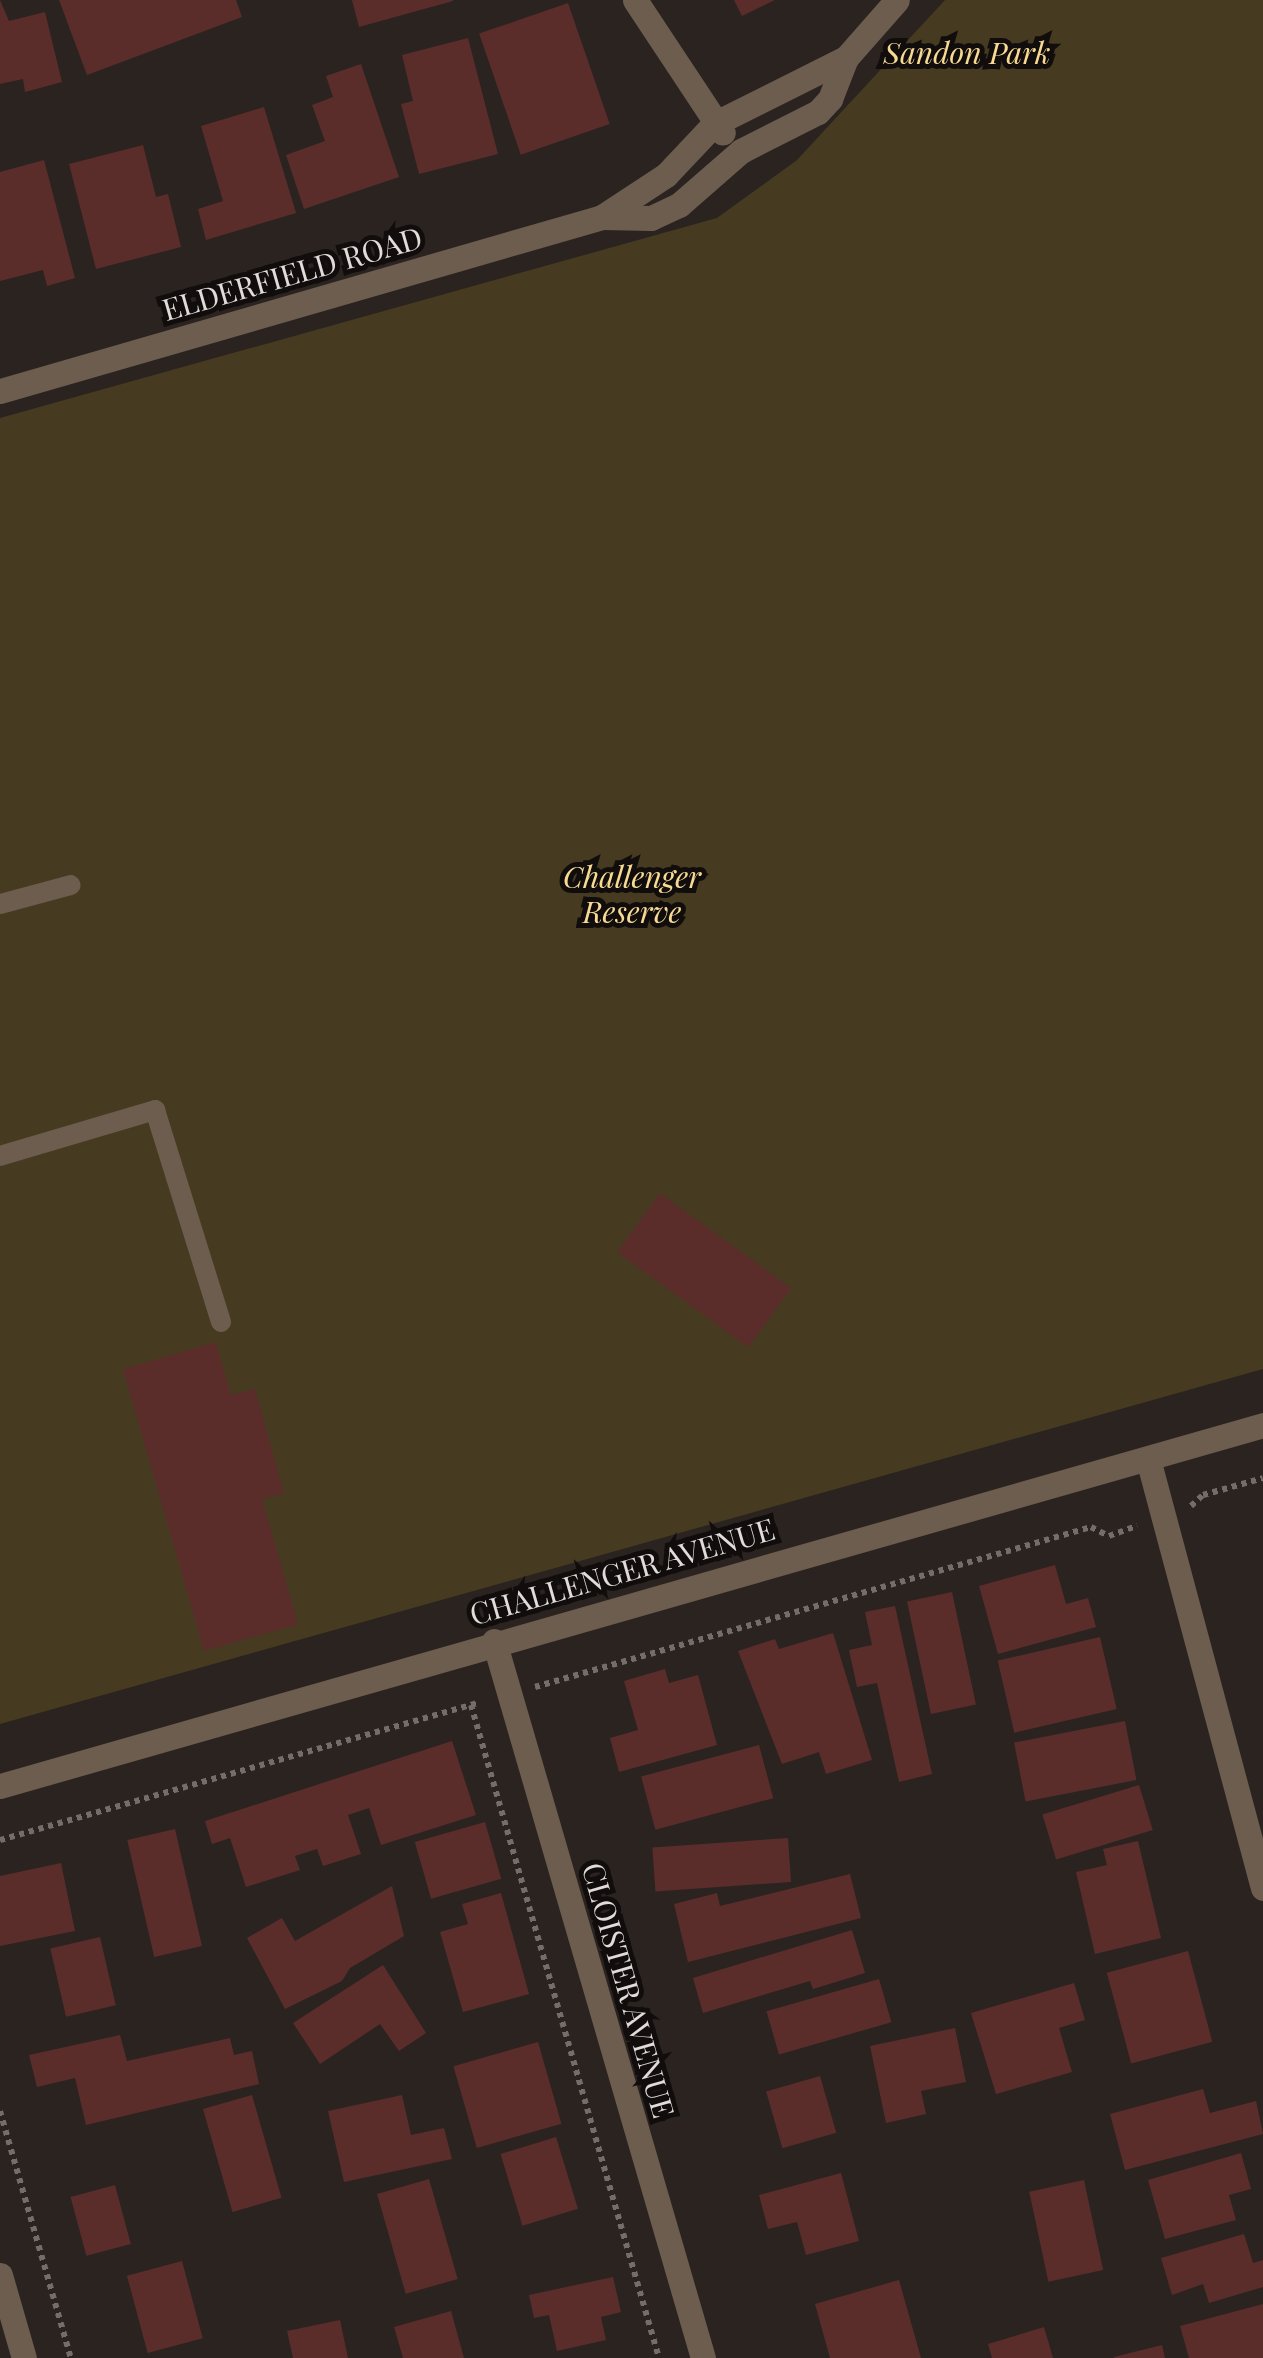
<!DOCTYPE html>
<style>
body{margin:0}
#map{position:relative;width:1263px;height:2358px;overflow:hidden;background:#2b2320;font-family:"Playfair Display",serif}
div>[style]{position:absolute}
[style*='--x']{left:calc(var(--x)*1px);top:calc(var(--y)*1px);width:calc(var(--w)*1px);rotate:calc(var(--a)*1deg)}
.green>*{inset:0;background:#463b20}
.building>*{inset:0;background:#5a2d2b;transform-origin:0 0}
.path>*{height:6px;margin-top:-3px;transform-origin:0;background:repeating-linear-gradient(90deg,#746d6a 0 5px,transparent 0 10px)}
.service>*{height:20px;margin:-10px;padding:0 10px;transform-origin:10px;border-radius:10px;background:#6c5d4f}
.minor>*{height:25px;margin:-12.5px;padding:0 12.5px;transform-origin:12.5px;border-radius:12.5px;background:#6c5d4f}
span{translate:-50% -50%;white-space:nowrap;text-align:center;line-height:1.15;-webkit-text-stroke:10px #110d0c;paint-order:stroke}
.park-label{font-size:30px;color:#f8db93;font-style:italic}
.street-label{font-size:30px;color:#e1dcd9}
</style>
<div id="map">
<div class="green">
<div style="clip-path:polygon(945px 0,1263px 0,1263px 1369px,0 1724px,0 418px,717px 218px,797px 160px)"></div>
</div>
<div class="building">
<div style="clip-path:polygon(0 0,9px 21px,45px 12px,62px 82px,25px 92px,23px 79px,0 84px)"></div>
<div style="clip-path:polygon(59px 0,236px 0,242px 17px,87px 75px)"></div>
<div style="clip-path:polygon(352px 0,453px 0,453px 1px,359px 27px)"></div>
<div style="clip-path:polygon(734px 0,775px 0,742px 16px)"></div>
<div style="left:568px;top:3px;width:128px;height:94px;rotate:71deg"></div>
<div style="clip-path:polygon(468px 38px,498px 154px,419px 174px,401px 104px,413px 101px,402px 55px)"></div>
<div style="clip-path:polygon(361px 64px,399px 177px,304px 209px,286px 155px,325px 141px,312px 105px,333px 97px,326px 76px)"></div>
<div style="clip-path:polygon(264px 107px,296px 213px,206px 240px,198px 209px,223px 201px,201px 126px)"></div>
<div style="clip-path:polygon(143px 145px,156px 197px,168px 194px,181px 247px,96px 269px,69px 164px)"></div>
<div style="clip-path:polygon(44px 160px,75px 278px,47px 286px,43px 270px,0 281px,0 172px)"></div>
<div style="left:660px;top:1193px;width:162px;height:73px;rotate:36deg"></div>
<div style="clip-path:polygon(216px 1342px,231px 1395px,255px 1389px,284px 1493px,262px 1499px,298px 1624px,204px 1651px,123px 1369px)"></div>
<div style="clip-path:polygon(1055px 1565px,1066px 1604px,1088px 1598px,1096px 1627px,998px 1654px,979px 1586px)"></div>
<div style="left:952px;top:1592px;width:115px;height:46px;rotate:78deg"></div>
<div style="clip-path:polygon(895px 1606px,932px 1774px,899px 1782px,877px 1683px,857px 1687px,849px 1650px,872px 1645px,865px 1612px)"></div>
<div style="clip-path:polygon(833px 1633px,872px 1760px,826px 1774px,819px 1752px,782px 1764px,738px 1651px,775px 1639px,779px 1649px)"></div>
<div style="left:1100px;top:1637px;width:74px;height:105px;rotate:77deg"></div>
<div style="clip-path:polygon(665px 1669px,669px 1683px,698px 1675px,717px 1745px,619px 1772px,610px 1738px,638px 1730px,624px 1681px)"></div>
<div style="left:1125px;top:1721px;width:60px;height:113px;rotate:79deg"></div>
<div style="clip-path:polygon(452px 1741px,476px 1815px,381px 1845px,369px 1808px,348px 1815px,361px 1854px,323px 1866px,317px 1849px,295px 1856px,300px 1870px,246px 1887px,230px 1838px,212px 1844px,205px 1821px)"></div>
<div style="left:759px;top:1745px;width:55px;height:122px;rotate:75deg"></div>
<div style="left:1139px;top:1785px;width:47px;height:101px;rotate:73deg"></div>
<div style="left:485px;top:1822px;width:59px;height:73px;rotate:74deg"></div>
<div style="left:175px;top:1829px;width:120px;height:49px;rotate:77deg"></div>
<div style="left:788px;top:1838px;width:44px;height:136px;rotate:86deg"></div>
<div style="clip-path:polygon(1138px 1841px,1161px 1938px,1095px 1954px,1076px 1872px,1107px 1865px,1103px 1849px)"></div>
<div style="clip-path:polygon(61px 1863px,75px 1931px,0 1946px,0 1876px)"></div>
<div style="clip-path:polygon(850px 1874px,861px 1918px,688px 1962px,674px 1904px,717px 1893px,720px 1906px)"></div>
<div style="clip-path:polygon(392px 1886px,404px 1936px,350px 1968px,342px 1981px,285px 2009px,247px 1938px,282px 1918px,295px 1941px)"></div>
<div style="clip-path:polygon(501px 1893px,529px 1994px,463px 2012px,440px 1932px,468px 1924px,462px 1904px)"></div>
<div style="clip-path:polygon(852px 1930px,865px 1973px,813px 1989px,810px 1981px,703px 2013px,693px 1978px)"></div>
<div style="left:100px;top:1937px;width:70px;height:51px;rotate:77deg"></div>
<div style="left:1188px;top:1951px;width:94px;height:84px;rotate:75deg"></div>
<div style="clip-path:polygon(383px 1965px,426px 2033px,399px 2051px,380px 2024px,320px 2064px,293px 2023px)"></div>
<div style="left:879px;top:1979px;width:45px;height:117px;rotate:74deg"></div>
<div style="clip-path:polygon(1074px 1983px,1085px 2020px,1059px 2028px,1072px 2072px,996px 2094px,971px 2013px)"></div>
<div style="clip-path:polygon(955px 2028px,966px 2082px,921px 2091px,926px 2114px,886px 2123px,870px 2046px)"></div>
<div style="clip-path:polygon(120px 2035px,127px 2061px,230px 2038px,234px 2055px,252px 2051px,259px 2084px,86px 2125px,75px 2078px,37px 2087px,29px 2055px)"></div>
<div style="left:538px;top:2042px;width:85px;height:88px;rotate:74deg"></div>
<div style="left:820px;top:2076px;width:59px;height:56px;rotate:74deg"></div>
<div style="clip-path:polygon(1203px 2089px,1210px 2113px,1256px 2101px,1263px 2134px,1125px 2170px,1110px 2114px)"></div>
<div style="left:252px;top:2095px;width:107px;height:51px;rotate:74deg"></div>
<div style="clip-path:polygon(402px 2095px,411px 2135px,444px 2128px,452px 2159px,344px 2182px,328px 2111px)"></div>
<div style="left:556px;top:2137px;width:75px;height:58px;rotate:73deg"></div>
<div style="clip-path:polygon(1241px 2153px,1251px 2189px,1229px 2195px,1236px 2220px,1165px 2239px,1148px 2180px)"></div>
<div style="clip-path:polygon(841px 2173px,859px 2241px,806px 2255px,797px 2222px,768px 2229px,759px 2195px)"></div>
<div style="left:429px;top:2179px;width:104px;height:54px;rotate:74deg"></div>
<div style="left:1084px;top:2180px;width:92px;height:56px;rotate:78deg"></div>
<div style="left:115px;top:2185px;width:61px;height:46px;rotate:75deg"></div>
<div style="clip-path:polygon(1244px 2234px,1253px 2263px,1263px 2260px,1263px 2287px,1209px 2303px,1203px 2284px,1172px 2295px,1161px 2258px)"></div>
<div style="left:182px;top:2261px;width:80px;height:57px;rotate:75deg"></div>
<div style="clip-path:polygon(613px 2277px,621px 2312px,601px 2317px,606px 2340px,557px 2351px,549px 2315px,534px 2318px,529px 2295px)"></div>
<div style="clip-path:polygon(899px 2280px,921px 2358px,830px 2358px,815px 2304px)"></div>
<div style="clip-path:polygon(1263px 2304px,1263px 2358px,1189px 2358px,1180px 2326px)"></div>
<div style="clip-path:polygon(451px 2311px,464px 2358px,403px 2358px,394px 2327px)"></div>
<div style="clip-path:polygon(340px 2320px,348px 2358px,293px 2358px,287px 2331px)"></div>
<div style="clip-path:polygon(1044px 2327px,1053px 2358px,992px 2358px,988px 2344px)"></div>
<div style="clip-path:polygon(1162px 2345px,1165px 2358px,1114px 2358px,1114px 2357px)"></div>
</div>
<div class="path">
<div style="--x:1191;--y:1506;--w:16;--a:-43"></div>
<div style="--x:1203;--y:1495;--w:62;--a:-15.8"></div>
<div style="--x:535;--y:1687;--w:579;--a:-16.05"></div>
<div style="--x:1091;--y:1527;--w:20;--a:27"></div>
<div style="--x:1109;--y:1536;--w:30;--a:-20"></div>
<div style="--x:471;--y:1705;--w:680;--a:73.94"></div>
<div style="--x:0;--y:1840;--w:499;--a:-16"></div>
<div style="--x:0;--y:2111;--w:257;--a:74"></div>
</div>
<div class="service">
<div style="--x:0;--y:904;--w:73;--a:-15"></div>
<div style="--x:0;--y:1156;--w:162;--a:-16.5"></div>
<div style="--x:155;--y:1110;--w:222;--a:72.7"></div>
</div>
<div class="minor">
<div style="--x:635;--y:0;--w:159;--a:56.5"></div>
<div style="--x:602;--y:217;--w:49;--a:1.2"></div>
<div style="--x:651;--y:218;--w:31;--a:-25"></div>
<div style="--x:679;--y:205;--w:82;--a:-41.1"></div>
<div style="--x:741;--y:151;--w:86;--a:-26.9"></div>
<div style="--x:818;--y:112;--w:18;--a:-47"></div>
<div style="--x:830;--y:99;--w:44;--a:-68.7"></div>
<div style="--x:846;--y:58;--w:77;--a:-48.7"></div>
<div style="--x:0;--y:391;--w:627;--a:-16.12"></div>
<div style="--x:602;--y:217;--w:77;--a:-33.3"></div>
<div style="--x:666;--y:175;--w:70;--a:-46.7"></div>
<div style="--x:714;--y:124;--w:148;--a:-26.6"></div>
<div style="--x:1148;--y:1459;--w:444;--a:75"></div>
<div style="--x:494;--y:1641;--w:747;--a:73.75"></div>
<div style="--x:0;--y:1786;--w:1314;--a:-15.95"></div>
<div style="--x:0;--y:2275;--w:86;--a:73.9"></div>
</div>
<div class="park-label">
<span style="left:967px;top:52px">Sandon Park</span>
<span style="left:632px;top:893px">Challenger<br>Reserve</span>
</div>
<div class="street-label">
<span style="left:292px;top:273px;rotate:-16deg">ELDERFIELD ROAD</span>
<span style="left:622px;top:1571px;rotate:-16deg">CHALLENGER AVENUE</span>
<span style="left:629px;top:1990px;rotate:74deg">CLOISTER AVENUE</span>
</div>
</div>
